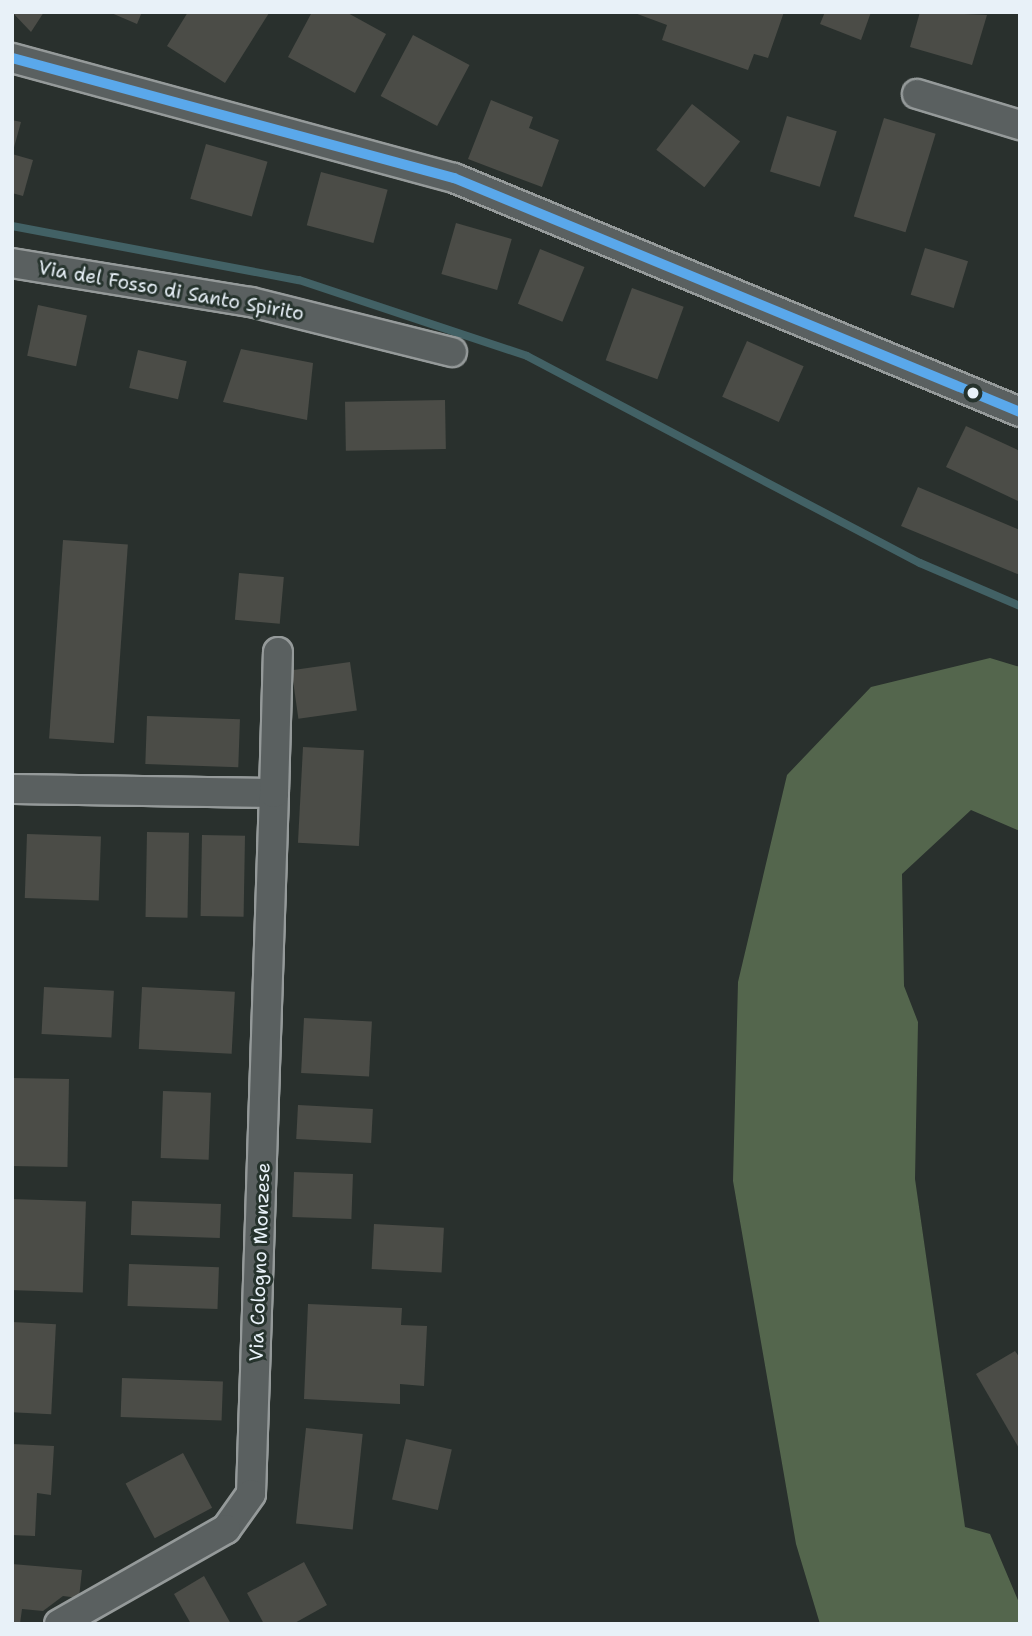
<!DOCTYPE html>
<style>
body{margin:0}
#map{position:relative;width:1032px;height:1636px;overflow:hidden;background:#29302d;font-family:"Shantell Sans",sans-serif}
div>[style]{position:absolute}
[style*='--x']{left:calc(var(--x)*1px);top:calc(var(--y)*1px);width:calc(var(--w)*1px);rotate:calc(var(--a)*1deg)}
.green>*{inset:0;background:#54664d}
.stream>*{height:8px;margin:-4px;padding:0 4px;transform-origin:4px;border-radius:4px;background:#426165}
.building>*{inset:0;background:#4b4c47;transform-origin:0 0}
.roads{filter:drop-shadow(2px 0 #959a9a) drop-shadow(-2px 0 #959a9a) drop-shadow(0 2px #959a9a) drop-shadow(0 -2px #959a9a)}
.street>*{height:28px;margin:-14px;padding:0 14px;transform-origin:14px;border-radius:14px;background:#5a6060}
.bus-1>*{height:10px;margin:-5px;padding:0 5px;transform-origin:5px;border-radius:5px;background:#5aa8eb}
.dots>*{width:19px;height:19px;translate:-50% -50%;box-sizing:border-box;border:4px solid #26332d;border-radius:50%}
span{translate:-50% -50%;white-space:nowrap;text-align:center;line-height:1.15;-webkit-text-stroke:6px #26332d;paint-order:stroke}
.street-label{font-size:19px;color:#e8f1f8}
.frame{position:absolute;inset:0;border:14px solid #e8f1f8;pointer-events:none}
</style>
<div id="map">
<div class="green">
<div style="clip-path:polygon(990px 658px,1020px 667px,1020px 831px,971px 810px,902px 874px,904px 986px,918px 1022px,915px 1179px,965px 1527px,990px 1534px,1020px 1605px,1020px 1624px,820px 1624px,796px 1544px,733px 1181px,738px 982px,787px 775px,871px 687px)"></div>
</div>
<div class="stream">
<div style="--x:12;--y:226;--w:292;--a:10.7"></div>
<div style="--x:299;--y:280;--w:240;--a:18.4"></div>
<div style="--x:527;--y:356;--w:444;--a:27.8"></div>
<div style="--x:920;--y:563;--w:109;--a:23.3"></div>
</div>
<div class="building">
<div style="clip-path:polygon(12px 12px,44px 12px,31px 32px)"></div>
<div style="clip-path:polygon(109px 12px,142px 12px,137px 24px)"></div>
<div style="clip-path:polygon(188px 12px,267px 12px,269px 13px,225px 83px,167px 46px)"></div>
<div style="clip-path:polygon(312px 12px,346px 12px,386px 34px,355px 93px,288px 57px)"></div>
<div style="clip-path:polygon(632px 12px,784px 12px,768px 58px,754px 54px,748px 70px,662px 40px,667px 25px)"></div>
<div style="clip-path:polygon(825px 12px,871px 12px,861px 40px,820px 24px)"></div>
<div style="clip-path:polygon(920px 12px,987px 15px,972px 65px,910px 47px)"></div>
<div style="left:413px;top:35px;width:64px;height:69px;rotate:28deg"></div>
<div style="clip-path:polygon(491px 100px,533px 117px,529px 128px,559px 140px,542px 187px,468px 159px)"></div>
<div style="left:692px;top:104px;width:61px;height:58px;rotate:38deg"></div>
<div style="left:787px;top:116px;width:52px;height:58px;rotate:17deg"></div>
<div style="left:884px;top:118px;width:54px;height:103px;rotate:17deg"></div>
<div style="clip-path:polygon(12px 120px,21px 122px,13px 151px,12px 151px)"></div>
<div style="left:206px;top:144px;width:64px;height:57px;rotate:16deg"></div>
<div style="clip-path:polygon(12px 154px,33px 160px,23px 196px,12px 193px)"></div>
<div style="left:321px;top:172px;width:69px;height:55px;rotate:15deg"></div>
<div style="left:456px;top:223px;width:58px;height:53px;rotate:16deg"></div>
<div style="left:925px;top:248px;width:45px;height:49px;rotate:17deg"></div>
<div style="left:540px;top:249px;width:48px;height:59px;rotate:22deg"></div>
<div style="left:632px;top:288px;width:55px;height:77px;rotate:20deg"></div>
<div style="left:38px;top:305px;width:50px;height:52px;rotate:12deg"></div>
<div style="left:747px;top:341px;width:62px;height:61px;rotate:24deg"></div>
<div style="clip-path:polygon(241px 349px,313px 363px,307px 420px,223px 402px)"></div>
<div style="left:138px;top:350px;width:50px;height:39px;rotate:13deg"></div>
<div style="left:445px;top:400px;width:49px;height:100px;rotate:89deg"></div>
<div style="clip-path:polygon(966px 426px,1020px 451px,1020px 502px,946px 467px)"></div>
<div style="clip-path:polygon(918px 487px,1020px 530px,1020px 575px,901px 526px)"></div>
<div style="left:63px;top:540px;width:65px;height:199px;rotate:4deg"></div>
<div style="left:239px;top:573px;width:45px;height:47px;rotate:5deg"></div>
<div style="left:350px;top:662px;width:49px;height:59px;rotate:82deg"></div>
<div style="left:147px;top:716px;width:93px;height:48px;rotate:2deg"></div>
<div style="left:303px;top:747px;width:61px;height:96px;rotate:3deg"></div>
<div style="left:147px;top:832px;width:42px;height:85px;rotate:1deg"></div>
<div style="left:27px;top:834px;width:74px;height:64px;rotate:2deg"></div>
<div style="left:202px;top:835px;width:43px;height:81px;rotate:1deg"></div>
<div style="left:44px;top:987px;width:70px;height:47px;rotate:3deg"></div>
<div style="left:142px;top:987px;width:93px;height:62px;rotate:3deg"></div>
<div style="left:304px;top:1018px;width:68px;height:55px;rotate:3deg"></div>
<div style="left:12px;top:1078px;width:57px;height:88px;rotate:1deg"></div>
<div style="left:163px;top:1091px;width:48px;height:67px;rotate:2deg"></div>
<div style="left:298px;top:1105px;width:75px;height:34px;rotate:3deg"></div>
<div style="left:294px;top:1172px;width:59px;height:45px;rotate:2deg"></div>
<div style="left:12px;top:1199px;width:74px;height:91px;rotate:2deg"></div>
<div style="left:132px;top:1201px;width:89px;height:34px;rotate:2deg"></div>
<div style="left:374px;top:1224px;width:70px;height:45px;rotate:3deg"></div>
<div style="left:129px;top:1264px;width:90px;height:42px;rotate:2deg"></div>
<div style="clip-path:polygon(308px 1304px,402px 1308px,401px 1325px,427px 1326px,424px 1386px,400px 1384px,400px 1404px,304px 1399px)"></div>
<div style="left:12px;top:1322px;width:44px;height:90px;rotate:3deg"></div>
<div style="clip-path:polygon(1015px 1351px,1020px 1358px,1020px 1450px,976px 1374px)"></div>
<div style="left:122px;top:1378px;width:101px;height:39px;rotate:2deg"></div>
<div style="left:306px;top:1428px;width:57px;height:96px;rotate:6deg"></div>
<div style="left:406px;top:1439px;width:47px;height:62px;rotate:13deg"></div>
<div style="clip-path:polygon(12px 1444px,54px 1446px,51px 1495px,37px 1493px,35px 1536px,12px 1535px)"></div>
<div style="left:183px;top:1453px;width:62px;height:65px;rotate:62deg"></div>
<div style="clip-path:polygon(304px 1562px,327px 1605px,293px 1624px,264px 1624px,247px 1593px)"></div>
<div style="clip-path:polygon(12px 1564px,82px 1570px,79px 1598px,63px 1596px,43px 1611px,22px 1609px,20px 1624px,12px 1624px)"></div>
<div style="clip-path:polygon(204px 1576px,231px 1624px,191px 1624px,174px 1594px)"></div>
</div>
<div class="roads">
<div class="street">
<div style="--x:12;--y:58;--w:458;--a:15.2"></div>
<div style="--x:454;--y:178;--w:612;--a:22.46"></div>
<div style="--x:917;--y:94;--w:108;--a:16.8"></div>
<div style="--x:12;--y:263;--w:242;--a:9.3"></div>
<div style="--x:251;--y:302;--w:207;--a:14"></div>
<div style="--x:12;--y:789;--w:262;--a:0.9"></div>
<div style="--x:274;--y:793;--w:701;--a:91.88"></div>
<div style="--x:251;--y:1494;--w:43;--a:125.5"></div>
<div style="--x:226;--y:1529;--w:192;--a:150.4"></div>
<div style="--x:274;--y:793;--w:141;--a:-88.4"></div>
</div>
</div>
<div class="bus-1">
<div style="--x:12;--y:58;--w:458;--a:15.2"></div>
<div style="--x:454;--y:178;--w:612;--a:22.46"></div>
</div>
<div class="dots">
<div style="left:973px;top:393px;background:#e8f1f8"></div>
</div>
<div class="street-label">
<span style="left:171px;top:291px;rotate:10deg">Via del Fosso di Santo Spirito</span>
<span style="left:260px;top:1262px;rotate:-88deg">Via Cologno Monzese</span>
</div>
<div class="frame"></div>
</div>
